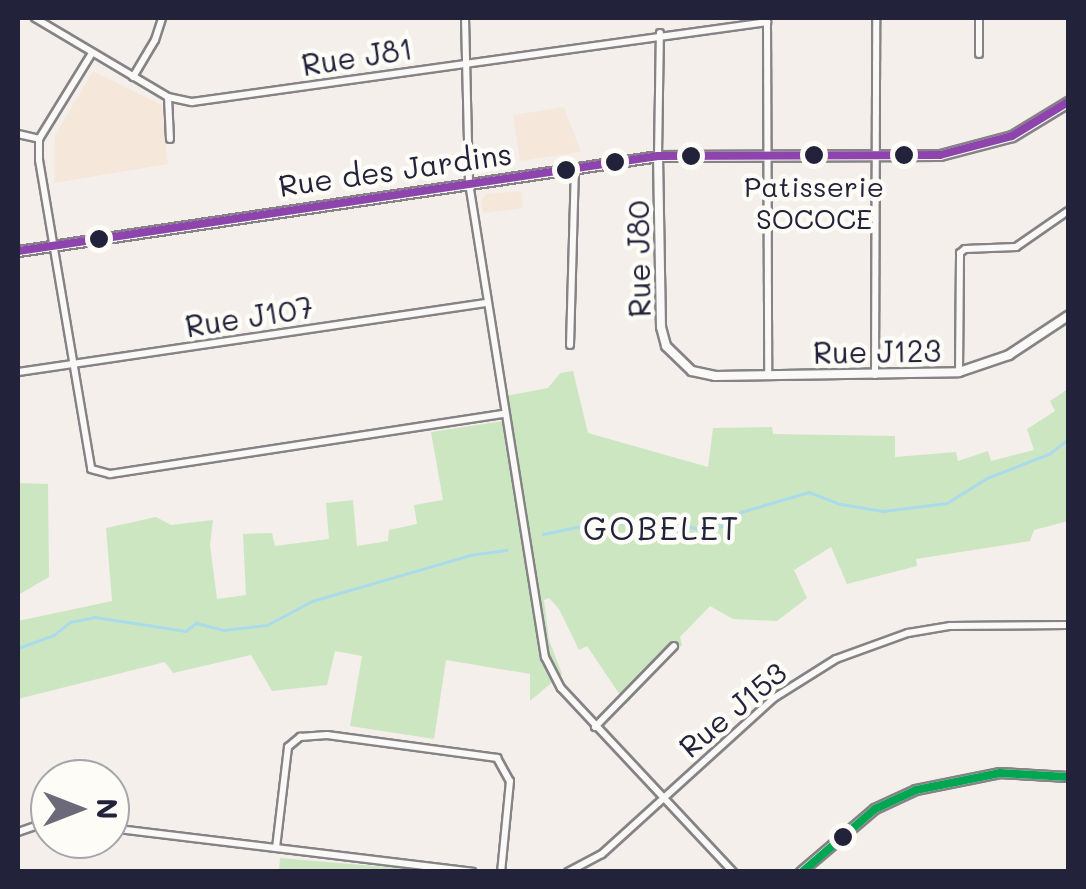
<!DOCTYPE html>
<style>
body{margin:0}
#map{position:relative;width:1086px;height:889px;overflow:hidden;background:#f4efea;font-family:Mali,sans-serif}
div>[style]{position:absolute}
[style*='--x']{left:calc(var(--x)*1px);top:calc(var(--y)*1px);width:calc(var(--w)*1px);rotate:calc(var(--a)*1deg)}
.built>*{inset:0;background:#f5e8db}
.green>*{inset:0;background:#cce6c2}
.stream>*{height:2.5px;margin:-1.25px;padding:0 1.25px;transform-origin:1.25px;border-radius:1.25px;background:#aadbeb}
.roads{filter:drop-shadow(2px 0 #858385) drop-shadow(-2px 0 #858385) drop-shadow(0 2px #858385) drop-shadow(0 -2px #858385)}
.minor>*{height:6px;margin:-3px;padding:0 3px;transform-origin:3px;border-radius:3px;background:#faf9f7}
.tertiary>*{height:8px;margin:-4px;padding:0 4px;transform-origin:4px;border-radius:4px;background:#faf9f7}
.secondary>*{height:9px;margin:-4.5px;padding:0 4.5px;transform-origin:4.5px;border-radius:4.5px;background:#faf9f7}
.bus-1>*{height:8px;margin:-4px;padding:0 4px;transform-origin:4px;border-radius:4px;background:#8e44ad}
.bus-2>*{height:8px;margin:-4px;padding:0 4px;transform-origin:4px;border-radius:4px;background:#00a651}
.dots>*{width:28px;height:28px;translate:-50% -50%;box-sizing:border-box;border:5px solid #fdfcf7;border-radius:50%}
span{translate:-50% -50%;white-space:nowrap;text-align:center;line-height:1.15;-webkit-text-stroke:9px #fdfcf7;paint-order:stroke}
.bus-label{font-size:28px;color:#22223b}
.street-label{font-size:30px;color:#22223b}
.neighbourhood-label{font-size:32px;color:#22223b;letter-spacing:2.5px}
.frame{position:absolute;inset:0;border:20px solid #22223b;pointer-events:none}
.north{position:absolute;left:30px;top:759px;width:100px;height:100px;box-sizing:border-box;background:#fdfcf7;border:2px solid #a5a5ac;border-radius:50%;rotate:90deg;font-size:28px;font-weight:700;line-height:40px;text-align:center;color:#22223b}
.north::after{content:'';display:block;margin:auto;width:35px;height:45px;background:#6c6a78;clip-path:polygon(50% 0,100% 100%,50% 72%,0 100%)}
</style>
<div id="map">
<div class="built">
<div style="clip-path:polygon(93px 71px,162px 105px,168px 164px,54px 183px,55px 135px)"></div>
<div style="clip-path:polygon(564px 107px,581px 152px,520px 161px,513px 115px)"></div>
<div style="clip-path:polygon(521px 191px,523px 208px,483px 213px,481px 201px,486px 194px)"></div>
</div>
<div class="green">
<div style="clip-path:polygon(573px 371px,588px 433px,708px 467px,713px 428px,772px 427px,773px 434px,895px 436px,895px 457px,956px 452px,958px 461px,988px 451px,991px 461px,1034px 450px,1027px 429px,1055px 411px,1050px 401px,1068px 389px,1068px 521px,1034px 530px,1030px 541px,916px 559px,917px 566px,847px 584px,831px 547px,794px 570px,807px 598px,777px 621px,733px 619px,710px 606px,680px 637px,682px 645px,626px 704px,587px 646px,579px 650px,559px 609px,549px 598px,544px 600px,549px 640px,562px 674px,530px 701px,530px 674px,446px 660px,434px 739px,350px 726px,362px 656px,335px 651px,327px 685px,272px 691px,251px 655px,173px 673px,165px 662px,18px 699px,18px 621px,112px 601px,106px 528px,156px 517px,171px 525px,213px 520px,210px 545px,217px 599px,246px 595px,243px 534px,272px 533px,275px 546px,329px 539px,326px 503px,353px 500px,357px 546px,388px 541px,389px 530px,417px 524px,414px 505px,443px 500px,431px 432px,510px 420px,506px 396px,548px 388px,560px 373px)"></div>
<div style="clip-path:polygon(18px 483px,48px 484px,49px 577px,18px 595px)"></div>
<div style="clip-path:polygon(280px 858px,433px 871px,279px 871px)"></div>
</div>
<div class="stream">
<div style="--x:543;--y:534;--w:64;--a:-11.7"></div>
<div style="--x:606;--y:521;--w:71;--a:8.1"></div>
<div style="--x:676;--y:531;--w:15;--a:-16"></div>
<div style="--x:690;--y:527;--w:17;--a:10"></div>
<div style="--x:707;--y:530;--w:13;--a:-13"></div>
<div style="--x:720;--y:527;--w:26;--a:-36"></div>
<div style="--x:741;--y:512;--w:71;--a:-16.4"></div>
<div style="--x:809;--y:492;--w:34;--a:21"></div>
<div style="--x:841;--y:504;--w:43;--a:9.5"></div>
<div style="--x:883;--y:511;--w:64;--a:-7.1"></div>
<div style="--x:947;--y:503;--w:47;--a:-32"></div>
<div style="--x:987;--y:478;--w:66;--a:-21.2"></div>
<div style="--x:1049;--y:454;--w:24;--a:-38"></div>
<div style="--x:18;--y:648;--w:38;--a:-20"></div>
<div style="--x:54;--y:635;--w:21;--a:-39"></div>
<div style="--x:70;--y:622;--w:25;--a:-11"></div>
<div style="--x:95;--y:617;--w:92;--a:8.7"></div>
<div style="--x:186;--y:631;--w:13;--a:-39"></div>
<div style="--x:196;--y:623;--w:29;--a:14"></div>
<div style="--x:224;--y:630;--w:43;--a:-6.6"></div>
<div style="--x:267;--y:625;--w:51;--a:-28.1"></div>
<div style="--x:312;--y:601;--w:165;--a:-16.2"></div>
<div style="--x:470;--y:555;--w:37;--a:-8"></div>
</div>
<div class="roads">
<div class="minor">
<div style="--x:35;--y:18;--w:155;--a:30.7"></div>
<div style="--x:168;--y:97;--w:25;--a:12"></div>
<div style="--x:192;--y:102;--w:581;--a:-7.92"></div>
<div style="--x:465;--y:18;--w:165;--a:88.6"></div>
<div style="--x:469;--y:183;--w:480;--a:80.9"></div>
<div style="--x:545;--y:657;--w:35;--a:63"></div>
<div style="--x:561;--y:688;--w:252;--a:46.9"></div>
<div style="--x:767;--y:22;--w:354;--a:89.8"></div>
<div style="--x:92;--y:53;--w:101;--a:121.6"></div>
<div style="--x:39;--y:139;--w:21;--a:90"></div>
<div style="--x:39;--y:160;--w:313;--a:80.4"></div>
<div style="--x:91;--y:469;--w:20;--a:15"></div>
<div style="--x:110;--y:474;--w:399;--a:-8.7"></div>
<div style="--x:979;--y:54;--w:36;--a:-90"></div>
<div style="--x:133;--y:77;--w:43;--a:-59.3"></div>
<div style="--x:155;--y:40;--w:23;--a:-72"></div>
<div style="--x:168;--y:97;--w:42;--a:87.3"></div>
<div style="--x:18;--y:134;--w:22;--a:13"></div>
<div style="--x:658;--y:156;--w:123;--a:-89.1"></div>
<div style="--x:570;--y:345;--w:177;--a:-88.4"></div>
<div style="--x:18;--y:372;--w:475;--a:-8.4"></div>
<div style="--x:959;--y:372;--w:119;--a:-89.5"></div>
<div style="--x:960;--y:253;--w:6;--a:-39"></div>
<div style="--x:965;--y:249;--w:51;--a:-2.2"></div>
<div style="--x:1016;--y:247;--w:63;--a:-34.7"></div>
<div style="--x:875;--y:375;--w:357;--a:-89.8"></div>
<div style="--x:595;--y:727;--w:113;--a:-45.7"></div>
<div style="--x:110;--y:828;--w:365;--a:6.9"></div>
<div style="--x:18;--y:832;--w:34;--a:-19"></div>
<div style="--x:276;--y:848;--w:102;--a:-83.2"></div>
<div style="--x:288;--y:747;--w:16;--a:-40"></div>
<div style="--x:300;--y:737;--w:27;--a:-4"></div>
<div style="--x:327;--y:735;--w:172;--a:7.7"></div>
<div style="--x:497;--y:758;--w:26;--a:61"></div>
<div style="--x:510;--y:781;--w:91;--a:95.6"></div>
<div style="--x:568;--y:872;--w:38;--a:-28"></div>
<div style="--x:602;--y:854;--w:232;--a:-42.2"></div>
<div style="--x:774;--y:698;--w:73;--a:-32.2"></div>
<div style="--x:836;--y:659;--w:77;--a:-19.9"></div>
<div style="--x:908;--y:633;--w:43;--a:-9.5"></div>
<div style="--x:950;--y:626;--w:118;--a:-0.5"></div>
</div>
<div class="tertiary">
<div style="--x:658;--y:156;--w:171;--a:89"></div>
<div style="--x:661;--y:327;--w:20;--a:75"></div>
<div style="--x:666;--y:346;--w:36;--a:44"></div>
<div style="--x:692;--y:371;--w:24;--a:12"></div>
<div style="--x:715;--y:376;--w:244;--a:-0.9"></div>
<div style="--x:959;--y:372;--w:53;--a:-18.8"></div>
<div style="--x:1009;--y:355;--w:71;--a:-33.5"></div>
<div style="--x:801;--y:872;--w:97;--a:-40.4"></div>
<div style="--x:875;--y:809;--w:45;--a:-24.9"></div>
<div style="--x:916;--y:790;--w:86;--a:-11.4"></div>
<div style="--x:1000;--y:773;--w:68;--a:3.4"></div>
</div>
<div class="secondary">
<div style="--x:18;--y:251;--w:647;--a:-8.44"></div>
<div style="--x:658;--y:156;--w:282;--a:-0.2"></div>
<div style="--x:940;--y:155;--w:74;--a:-14.8"></div>
<div style="--x:1012;--y:136;--w:66;--a:-31.3"></div>
</div>
</div>
<div class="bus-1">
<div style="--x:18;--y:251;--w:647;--a:-8.44"></div>
<div style="--x:658;--y:156;--w:282;--a:-0.2"></div>
<div style="--x:940;--y:155;--w:74;--a:-14.8"></div>
<div style="--x:1012;--y:136;--w:66;--a:-31.3"></div>
</div>
<div class="bus-2">
<div style="--x:802;--y:872;--w:96;--a:-40.8"></div>
<div style="--x:875;--y:809;--w:45;--a:-24.9"></div>
<div style="--x:916;--y:790;--w:86;--a:-11.4"></div>
<div style="--x:1000;--y:773;--w:68;--a:3.4"></div>
</div>
<div class="dots">
<div style="left:814px;top:155px;background:#22223b"></div>
<div style="left:904px;top:155px;background:#22223b"></div>
<div style="left:691px;top:156px;background:#22223b"></div>
<div style="left:615px;top:162px;background:#22223b"></div>
<div style="left:566px;top:170px;background:#22223b"></div>
<div style="left:99px;top:239px;background:#22223b"></div>
<div style="left:843px;top:837px;background:#22223b"></div>
</div>
<div class="bus-label">
<span style="left:814px;top:202px">Patisserie<br>SOCOCE</span>
</div>
<div class="street-label">
<span style="left:357px;top:56px;rotate:-9deg">Rue J81</span>
<span style="left:395px;top:169px;rotate:-8deg">Rue des Jardins</span>
<span style="left:638px;top:259px;rotate:-91deg">Rue J80</span>
<span style="left:249px;top:316px;rotate:-9deg">Rue J107</span>
<span style="left:877px;top:351px;rotate:-1deg">Rue J123</span>
<span style="left:732px;top:709px;rotate:-40deg">Rue J153</span>
</div>
<div class="neighbourhood-label">
<span style="left:662px;top:527px">GOBELET</span>
</div>
<div class="frame"></div>
<div class="north">N</div>
</div>
